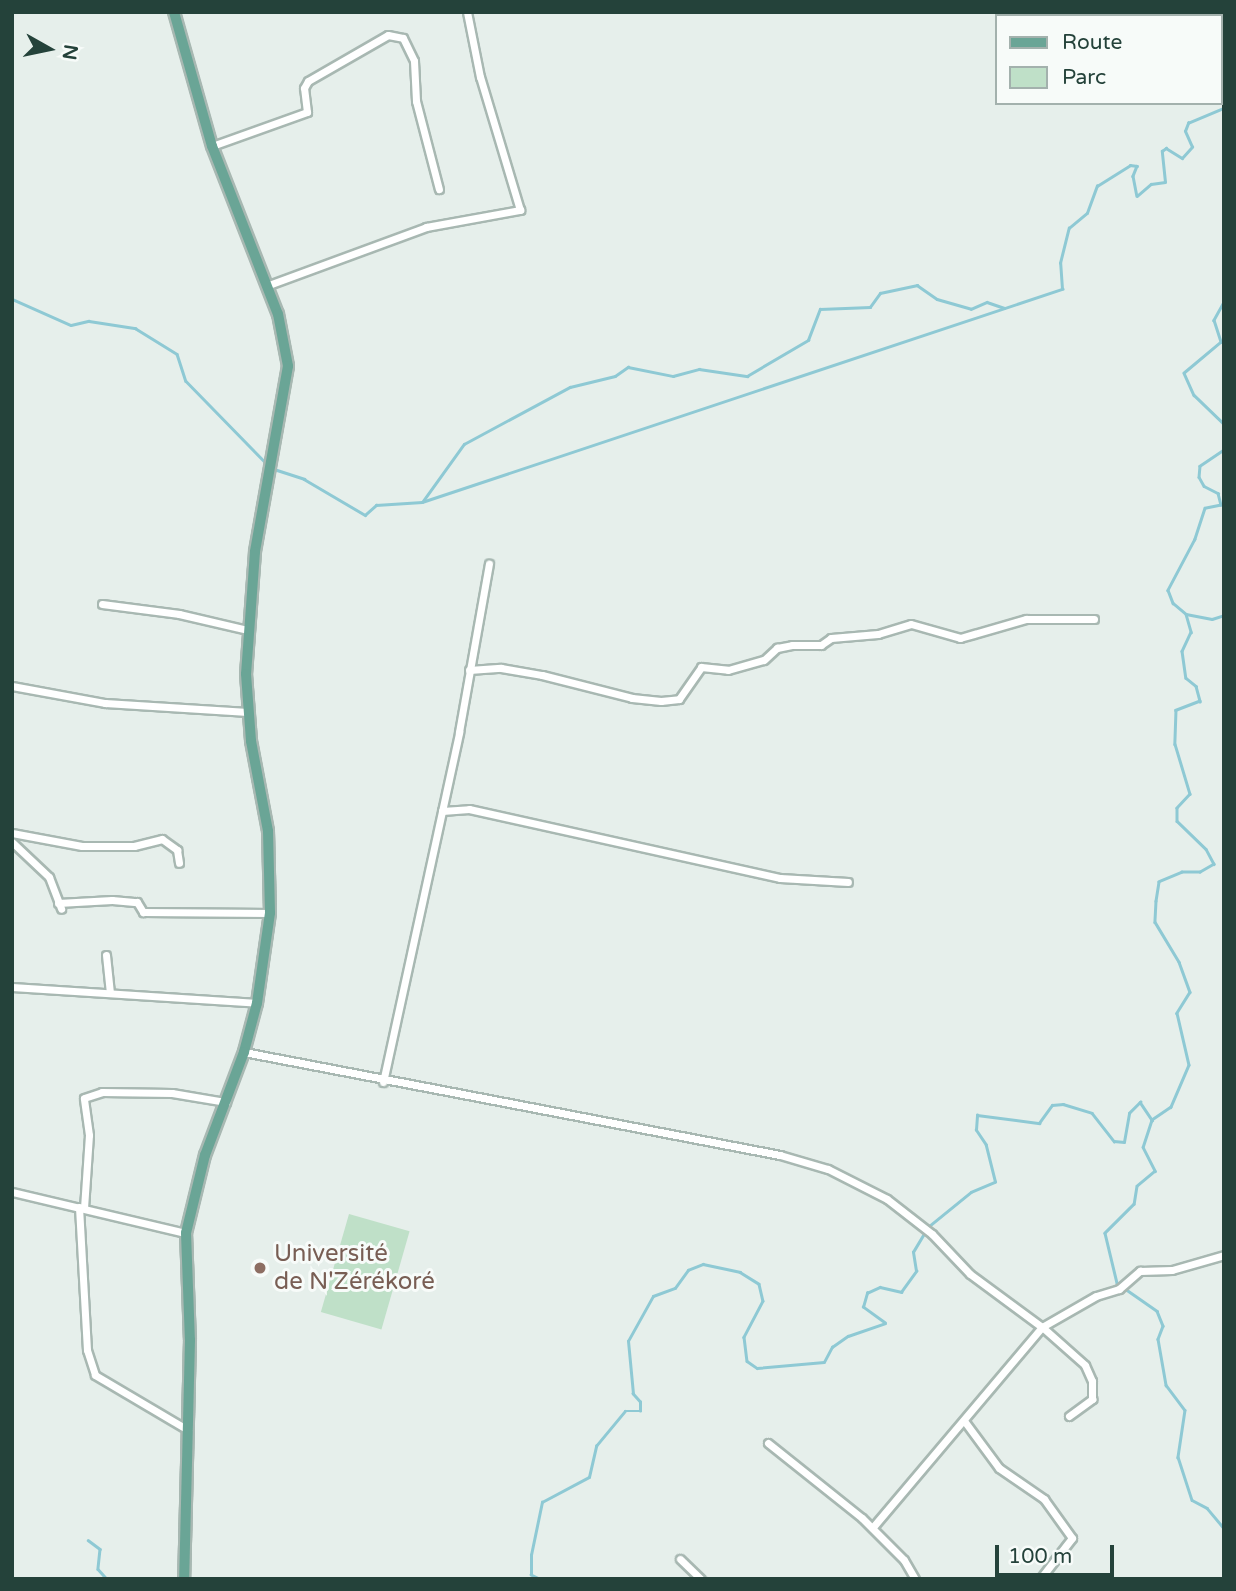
<!DOCTYPE html>
<meta charset="utf-8">
<style>
body{margin:0}
#map{position:relative;width:1236px;height:1591px;overflow:hidden;background:#e6efeb;font-family:"Varela Round",sans-serif}
div>[style]{position:absolute}
[style*='--x']{left:calc(var(--x)*1px);top:calc(var(--y)*1px);width:calc(var(--w)*1px);rotate:calc(var(--a)*1deg)}
.green>*{inset:0;background:#bfe0c8;transform-origin:0 0}
.stream>*{height:2.5px;margin:-1.25px;padding:0 1.25px;transform-origin:1.25px;border-radius:1.25px;background:#8ec9d4}
.roads{filter:drop-shadow(2px 0 #a8b8b2) drop-shadow(-2px 0 #a8b8b2) drop-shadow(0 2px #a8b8b2) drop-shadow(0 -2px #a8b8b2)}
.minor>*{height:7px;margin:-3.5px;padding:0 3.5px;transform-origin:3.5px;border-radius:3.5px;background:#fff}
.primary>*{height:10px;margin:-5px;padding:0 5px;transform-origin:5px;border-radius:5px;background:#6aa596}
.dots>*{width:19px;height:19px;translate:-50% -50%;box-sizing:border-box;border:4px solid #f7fbf9;border-radius:50%}
span{translate:-50% -50%;white-space:nowrap;text-align:center;line-height:1.15;-webkit-text-stroke:6px #f7fbf9;paint-order:stroke}
.education-label{font-size:24px;color:#785e54}
.left{translate:0 -50%;text-align:left}
.frame{position:absolute;inset:0;border:14px solid #24423a;pointer-events:none}
.legend{position:absolute;left:995px;top:14px;width:228px;height:91px;box-sizing:border-box;background:#f7fbf9;border:2px solid #a3b1ad;margin:0;padding:9px 12px;list-style:none;font-size:21px;color:#24423a}
.legend li{display:flex;align-items:center;gap:14px;height:35px}
.legend b{width:35px;border:2px solid #a3b1ad}
.north{position:absolute;left:14px;top:14px;width:70px;height:70px;-webkit-text-stroke:5px #f7fbf9;paint-order:stroke;rotate:99deg;font-size:19px;font-weight:700;line-height:28px;text-align:center;color:#24423a}
.north::after{content:'';display:block;margin:auto;width:24px;height:32px;background:#24423a;clip-path:polygon(50% 0,100% 100%,50% 72%,0 100%)}
.scale{position:absolute;left:995px;top:1545px;width:119px;height:32px;box-sizing:border-box;border:4px solid #24423a;border-top:0;padding-left:9px;font-size:21px;line-height:24px;white-space:nowrap;color:#24423a;-webkit-text-stroke:5px #f7fbf9;paint-order:stroke}
</style>
<div id="map">
<div class="green">
<div style="left:349px;top:1214px;width:63px;height:102px;rotate:16deg"></div>
</div>
<div class="stream">
<div style="--x:12;--y:299;--w:64;--a:23.8"></div>
<div style="--x:71;--y:325;--w:18;--a:-13"></div>
<div style="--x:89;--y:321;--w:47;--a:8.7"></div>
<div style="--x:135;--y:328;--w:49;--a:31.8"></div>
<div style="--x:177;--y:354;--w:28;--a:72"></div>
<div style="--x:186;--y:381;--w:117;--a:45.7"></div>
<div style="--x:1224;--y:302;--w:21;--a:119"></div>
<div style="--x:1214;--y:320;--w:23;--a:72"></div>
<div style="--x:1221;--y:342;--w:48;--a:140"></div>
<div style="--x:1184;--y:373;--w:24;--a:66"></div>
<div style="--x:1194;--y:395;--w:42;--a:44"></div>
<div style="--x:1224;--y:450;--w:29;--a:146"></div>
<div style="--x:1200;--y:466;--w:11;--a:95"></div>
<div style="--x:1199;--y:477;--w:10;--a:61"></div>
<div style="--x:1204;--y:486;--w:16;--a:27"></div>
<div style="--x:1218;--y:493;--w:12;--a:76"></div>
<div style="--x:1221;--y:505;--w:16;--a:169"></div>
<div style="--x:1205;--y:508;--w:33;--a:108"></div>
<div style="--x:1195;--y:539;--w:58;--a:117.9"></div>
<div style="--x:1168;--y:590;--w:14;--a:69"></div>
<div style="--x:1173;--y:603;--w:17;--a:40"></div>
<div style="--x:1186;--y:614;--w:19;--a:74"></div>
<div style="--x:1191;--y:632;--w:21;--a:115"></div>
<div style="--x:1182;--y:651;--w:27;--a:82"></div>
<div style="--x:1186;--y:678;--w:13;--a:39"></div>
<div style="--x:1196;--y:686;--w:16;--a:75"></div>
<div style="--x:1200;--y:701;--w:26;--a:159"></div>
<div style="--x:1176;--y:710;--w:34;--a:92"></div>
<div style="--x:1175;--y:744;--w:52;--a:73.3"></div>
<div style="--x:1190;--y:794;--w:19;--a:133"></div>
<div style="--x:1177;--y:808;--w:13;--a:90"></div>
<div style="--x:1177;--y:821;--w:40;--a:44"></div>
<div style="--x:1206;--y:849;--w:17;--a:62"></div>
<div style="--x:1214;--y:864;--w:16;--a:150"></div>
<div style="--x:1200;--y:872;--w:18;--a:180"></div>
<div style="--x:1182;--y:872;--w:25;--a:157"></div>
<div style="--x:1159;--y:882;--w:19;--a:99"></div>
<div style="--x:1156;--y:901;--w:21;--a:93"></div>
<div style="--x:1155;--y:922;--w:47;--a:59"></div>
<div style="--x:1179;--y:962;--w:32;--a:70"></div>
<div style="--x:1190;--y:992;--w:25;--a:122"></div>
<div style="--x:1177;--y:1013;--w:53;--a:77"></div>
<div style="--x:1189;--y:1065;--w:46;--a:113.2"></div>
<div style="--x:1171;--y:1107;--w:23;--a:146"></div>
<div style="--x:1152;--y:1120;--w:28;--a:108"></div>
<div style="--x:1143;--y:1147;--w:27;--a:63"></div>
<div style="--x:1155;--y:1171;--w:23;--a:140"></div>
<div style="--x:1137;--y:1186;--w:18;--a:99"></div>
<div style="--x:1134;--y:1204;--w:41;--a:135"></div>
<div style="--x:1105;--y:1233;--w:51;--a:76.5"></div>
<div style="--x:1117;--y:1283;--w:49;--a:35"></div>
<div style="--x:1157;--y:1311;--w:16;--a:68"></div>
<div style="--x:1163;--y:1326;--w:14;--a:111"></div>
<div style="--x:1158;--y:1339;--w:47;--a:80.1"></div>
<div style="--x:1166;--y:1385;--w:31;--a:53"></div>
<div style="--x:1185;--y:1410;--w:48;--a:98.5"></div>
<div style="--x:1178;--y:1457;--w:45;--a:72"></div>
<div style="--x:1192;--y:1500;--w:17;--a:28"></div>
<div style="--x:1207;--y:1508;--w:26;--a:50"></div>
<div style="--x:274;--y:469;--w:32;--a:18"></div>
<div style="--x:304;--y:479;--w:71;--a:30.5"></div>
<div style="--x:365;--y:515;--w:15;--a:-42"></div>
<div style="--x:376;--y:505;--w:46;--a:-3.7"></div>
<div style="--x:422;--y:502;--w:675;--a:-18.41"></div>
<div style="--x:1062;--y:289;--w:26;--a:-94"></div>
<div style="--x:1060;--y:263;--w:36;--a:-76"></div>
<div style="--x:1069;--y:228;--w:23;--a:-40"></div>
<div style="--x:1087;--y:213;--w:29;--a:-70"></div>
<div style="--x:1097;--y:186;--w:39;--a:-32"></div>
<div style="--x:1130;--y:165;--w:7;--a:8"></div>
<div style="--x:1137;--y:166;--w:11;--a:112"></div>
<div style="--x:1133;--y:176;--w:20;--a:79"></div>
<div style="--x:1137;--y:196;--w:18;--a:-41"></div>
<div style="--x:1151;--y:184;--w:14;--a:-8"></div>
<div style="--x:1165;--y:182;--w:31;--a:-96"></div>
<div style="--x:1162;--y:151;--w:5;--a:-37"></div>
<div style="--x:1166;--y:148;--w:19;--a:32"></div>
<div style="--x:1182;--y:158;--w:15;--a:-48"></div>
<div style="--x:1192;--y:147;--w:17;--a:-114"></div>
<div style="--x:1185;--y:131;--w:9;--a:-69"></div>
<div style="--x:1188;--y:123;--w:39;--a:-23"></div>
<div style="--x:423;--y:501;--w:70;--a:-54.3"></div>
<div style="--x:464;--y:444;--w:120;--a:-28.3"></div>
<div style="--x:570;--y:387;--w:46;--a:-13.7"></div>
<div style="--x:615;--y:376;--w:16;--a:-35"></div>
<div style="--x:628;--y:367;--w:46;--a:11.3"></div>
<div style="--x:673;--y:376;--w:27;--a:-15"></div>
<div style="--x:699;--y:369;--w:49;--a:8.3"></div>
<div style="--x:747;--y:376;--w:71;--a:-30.5"></div>
<div style="--x:808;--y:340;--w:33;--a:-69"></div>
<div style="--x:820;--y:309;--w:50;--a:-2.3"></div>
<div style="--x:870;--y:307;--w:17;--a:-54"></div>
<div style="--x:880;--y:293;--w:38;--a:-12"></div>
<div style="--x:917;--y:285;--w:24;--a:35"></div>
<div style="--x:937;--y:299;--w:35;--a:16"></div>
<div style="--x:971;--y:309;--w:17;--a:-24"></div>
<div style="--x:987;--y:302;--w:18;--a:19"></div>
<div style="--x:1186;--y:614;--w:26;--a:11"></div>
<div style="--x:1212;--y:619;--w:13;--a:-18"></div>
<div style="--x:88;--y:1540;--w:15;--a:37"></div>
<div style="--x:100;--y:1549;--w:20;--a:96"></div>
<div style="--x:98;--y:1569;--w:13;--a:48"></div>
<div style="--x:539;--y:1579;--w:9;--a:-153"></div>
<div style="--x:531;--y:1575;--w:20;--a:-90"></div>
<div style="--x:531;--y:1555;--w:54;--a:-78.3"></div>
<div style="--x:542;--y:1502;--w:53;--a:-28"></div>
<div style="--x:589;--y:1477;--w:32;--a:-77"></div>
<div style="--x:596;--y:1446;--w:45;--a:-50.4"></div>
<div style="--x:625;--y:1411;--w:15;--a:0"></div>
<div style="--x:640;--y:1411;--w:9;--a:-90"></div>
<div style="--x:640;--y:1402;--w:11;--a:-131"></div>
<div style="--x:633;--y:1394;--w:53;--a:-95.4"></div>
<div style="--x:628;--y:1341;--w:51;--a:-60.9"></div>
<div style="--x:653;--y:1296;--w:23;--a:-20"></div>
<div style="--x:675;--y:1288;--w:22;--a:-54"></div>
<div style="--x:688;--y:1270;--w:16;--a:-22"></div>
<div style="--x:703;--y:1264;--w:38;--a:12"></div>
<div style="--x:740;--y:1272;--w:22;--a:32"></div>
<div style="--x:759;--y:1284;--w:17;--a:77"></div>
<div style="--x:763;--y:1301;--w:41;--a:117.8"></div>
<div style="--x:744;--y:1337;--w:24;--a:83"></div>
<div style="--x:747;--y:1361;--w:12;--a:35"></div>
<div style="--x:757;--y:1368;--w:67;--a:-5.1"></div>
<div style="--x:824;--y:1362;--w:17;--a:-62"></div>
<div style="--x:832;--y:1347;--w:19;--a:-35"></div>
<div style="--x:848;--y:1336;--w:39;--a:-19"></div>
<div style="--x:885;--y:1323;--w:27;--a:-144"></div>
<div style="--x:863;--y:1307;--w:15;--a:-74"></div>
<div style="--x:867;--y:1293;--w:14;--a:-25"></div>
<div style="--x:880;--y:1287;--w:22;--a:13"></div>
<div style="--x:901;--y:1292;--w:26;--a:-54"></div>
<div style="--x:916;--y:1271;--w:19;--a:-99"></div>
<div style="--x:913;--y:1252;--w:29;--a:-59"></div>
<div style="--x:928;--y:1227;--w:55;--a:-39.1"></div>
<div style="--x:971;--y:1192;--w:26;--a:-23"></div>
<div style="--x:995;--y:1182;--w:38;--a:-104"></div>
<div style="--x:986;--y:1145;--w:18;--a:-124"></div>
<div style="--x:976;--y:1130;--w:15;--a:-86"></div>
<div style="--x:977;--y:1115;--w:63;--a:7.4"></div>
<div style="--x:1039;--y:1123;--w:22;--a:-54"></div>
<div style="--x:1052;--y:1105;--w:11;--a:-5"></div>
<div style="--x:1063;--y:1104;--w:30;--a:17"></div>
<div style="--x:1092;--y:1113;--w:36;--a:52"></div>
<div style="--x:1114;--y:1141;--w:10;--a:6"></div>
<div style="--x:1124;--y:1142;--w:29;--a:-80"></div>
<div style="--x:1129;--y:1113;--w:16;--a:-45"></div>
<div style="--x:1140;--y:1102;--w:22;--a:56"></div>
</div>
<div class="roads">
<div class="minor">
<div style="--x:212;--y:146;--w:101;--a:-19.7"></div>
<div style="--x:307;--y:112;--w:24;--a:-97"></div>
<div style="--x:304;--y:88;--w:8;--a:-60"></div>
<div style="--x:308;--y:81;--w:92;--a:-29.9"></div>
<div style="--x:388;--y:35;--w:15;--a:11"></div>
<div style="--x:403;--y:38;--w:25;--a:64"></div>
<div style="--x:414;--y:61;--w:40;--a:87.1"></div>
<div style="--x:416;--y:101;--w:91;--a:75.4"></div>
<div style="--x:266;--y:286;--w:171;--a:-20.2"></div>
<div style="--x:426;--y:227;--w:96;--a:-10.3"></div>
<div style="--x:520;--y:210;--w:139;--a:-106.7"></div>
<div style="--x:480;--y:77;--w:66;--a:-101.3"></div>
<div style="--x:102;--y:604;--w:78;--a:7.4"></div>
<div style="--x:179;--y:614;--w:71;--a:13.1"></div>
<div style="--x:469;--y:670;--w:32;--a:-4"></div>
<div style="--x:501;--y:668;--w:42;--a:9.7"></div>
<div style="--x:542;--y:675;--w:93;--a:14.3"></div>
<div style="--x:632;--y:698;--w:29;--a:6"></div>
<div style="--x:661;--y:701;--w:18;--a:-6"></div>
<div style="--x:679;--y:699;--w:39;--a:-55"></div>
<div style="--x:701;--y:667;--w:27;--a:6"></div>
<div style="--x:728;--y:670;--w:37;--a:-16"></div>
<div style="--x:764;--y:660;--w:18;--a:-43"></div>
<div style="--x:777;--y:648;--w:15;--a:-11"></div>
<div style="--x:792;--y:645;--w:29;--a:0"></div>
<div style="--x:821;--y:645;--w:12;--a:-35"></div>
<div style="--x:831;--y:638;--w:47;--a:-4.9"></div>
<div style="--x:878;--y:634;--w:34;--a:-17"></div>
<div style="--x:911;--y:624;--w:51;--a:15.9"></div>
<div style="--x:960;--y:638;--w:69;--a:-16.1"></div>
<div style="--x:1026;--y:619;--w:68;--a:0"></div>
<div style="--x:12;--y:686;--w:95;--a:10.4"></div>
<div style="--x:105;--y:703;--w:143;--a:3.6"></div>
<div style="--x:442;--y:811;--w:27;--a:-4"></div>
<div style="--x:469;--y:809;--w:319;--a:12.5"></div>
<div style="--x:780;--y:878;--w:68;--a:3.4"></div>
<div style="--x:12;--y:833;--w:71;--a:10.5"></div>
<div style="--x:82;--y:846;--w:52;--a:0"></div>
<div style="--x:134;--y:846;--w:29;--a:-14"></div>
<div style="--x:162;--y:839;--w:19;--a:36"></div>
<div style="--x:177;--y:850;--w:13;--a:81"></div>
<div style="--x:12;--y:842;--w:51;--a:43.4"></div>
<div style="--x:49;--y:877;--w:34;--a:69"></div>
<div style="--x:58;--y:903;--w:54;--a:-3.2"></div>
<div style="--x:112;--y:900;--w:25;--a:5"></div>
<div style="--x:137;--y:902;--w:12;--a:59"></div>
<div style="--x:143;--y:912;--w:127;--a:0.5"></div>
<div style="--x:106;--y:955;--w:38;--a:84"></div>
<div style="--x:12;--y:987;--w:246;--a:3.7"></div>
<div style="--x:244;--y:1052;--w:546;--a:10.88"></div>
<div style="--x:780;--y:1155;--w:50;--a:16.3"></div>
<div style="--x:828;--y:1169;--w:66;--a:27"></div>
<div style="--x:887;--y:1199;--w:57;--a:37.9"></div>
<div style="--x:932;--y:1234;--w:55;--a:46.5"></div>
<div style="--x:970;--y:1274;--w:89;--a:36.4"></div>
<div style="--x:1042;--y:1327;--w:263;--a:130.2"></div>
<div style="--x:383;--y:1082;--w:358;--a:-77.7"></div>
<div style="--x:459;--y:732;--w:171;--a:-79.9"></div>
<div style="--x:12;--y:1192;--w:179;--a:13.3"></div>
<div style="--x:79;--y:1207;--w:143;--a:86.8"></div>
<div style="--x:87;--y:1350;--w:26;--a:72"></div>
<div style="--x:95;--y:1375;--w:108;--a:30.6"></div>
<div style="--x:84;--y:1208;--w:73;--a:-86.1"></div>
<div style="--x:89;--y:1135;--w:37;--a:-98"></div>
<div style="--x:84;--y:1098;--w:19;--a:-18"></div>
<div style="--x:102;--y:1092;--w:70;--a:0.8"></div>
<div style="--x:172;--y:1093;--w:55;--a:9.5"></div>
<div style="--x:1069;--y:1416;--w:29;--a:-36"></div>
<div style="--x:1092;--y:1399;--w:18;--a:-90"></div>
<div style="--x:1092;--y:1381;--w:17;--a:-114"></div>
<div style="--x:1085;--y:1365;--w:57;--a:-138.5"></div>
<div style="--x:1042;--y:1327;--w:62;--a:-29.9"></div>
<div style="--x:1096;--y:1296;--w:24;--a:-17"></div>
<div style="--x:1119;--y:1289;--w:28;--a:-41"></div>
<div style="--x:1140;--y:1271;--w:32;--a:-2"></div>
<div style="--x:1172;--y:1270;--w:54;--a:-16.1"></div>
<div style="--x:965;--y:1422;--w:57;--a:53.5"></div>
<div style="--x:999;--y:1468;--w:55;--a:34.6"></div>
<div style="--x:1044;--y:1499;--w:48;--a:54.3"></div>
<div style="--x:1072;--y:1538;--w:52;--a:128"></div>
<div style="--x:768;--y:1443;--w:120;--a:38.6"></div>
<div style="--x:862;--y:1518;--w:59;--a:45"></div>
<div style="--x:904;--y:1560;--w:22;--a:60"></div>
<div style="--x:680;--y:1559;--w:29;--a:44"></div>
</div>
<div class="primary">
<div style="--x:174;--y:12;--w:139;--a:74.2"></div>
<div style="--x:212;--y:146;--w:180;--a:68.6"></div>
<div style="--x:278;--y:314;--w:53;--a:79.1"></div>
<div style="--x:288;--y:366;--w:189;--a:100.1"></div>
<div style="--x:255;--y:552;--w:122;--a:94.2"></div>
<div style="--x:246;--y:674;--w:67;--a:85.7"></div>
<div style="--x:251;--y:741;--w:92;--a:79.3"></div>
<div style="--x:268;--y:831;--w:82;--a:88.6"></div>
<div style="--x:270;--y:913;--w:91;--a:98.2"></div>
<div style="--x:257;--y:1003;--w:51;--a:104.9"></div>
<div style="--x:244;--y:1052;--w:110;--a:110.7"></div>
<div style="--x:205;--y:1155;--w:80;--a:103.7"></div>
<div style="--x:186;--y:1233;--w:107;--a:87.9"></div>
<div style="--x:190;--y:1340;--w:239;--a:91.4"></div>
</div>
</div>
<div class="dots">
<div style="left:260px;top:1268px;background:#8d6e63"></div>
</div>
<div class="education-label">
<span class="left" style="left:274px;top:1268px">Université<br>de N'Zérékoré</span>
</div>
<div class="frame"></div>
<ul class="legend">
<li><b style="height:9px;background:#6aa596"></b>Route</li>
<li><b style="height:19px;background:#bfe0c8"></b>Parc</li>
</ul>
<div class="north">N</div>
<div class="scale">100 m</div>
</div>
